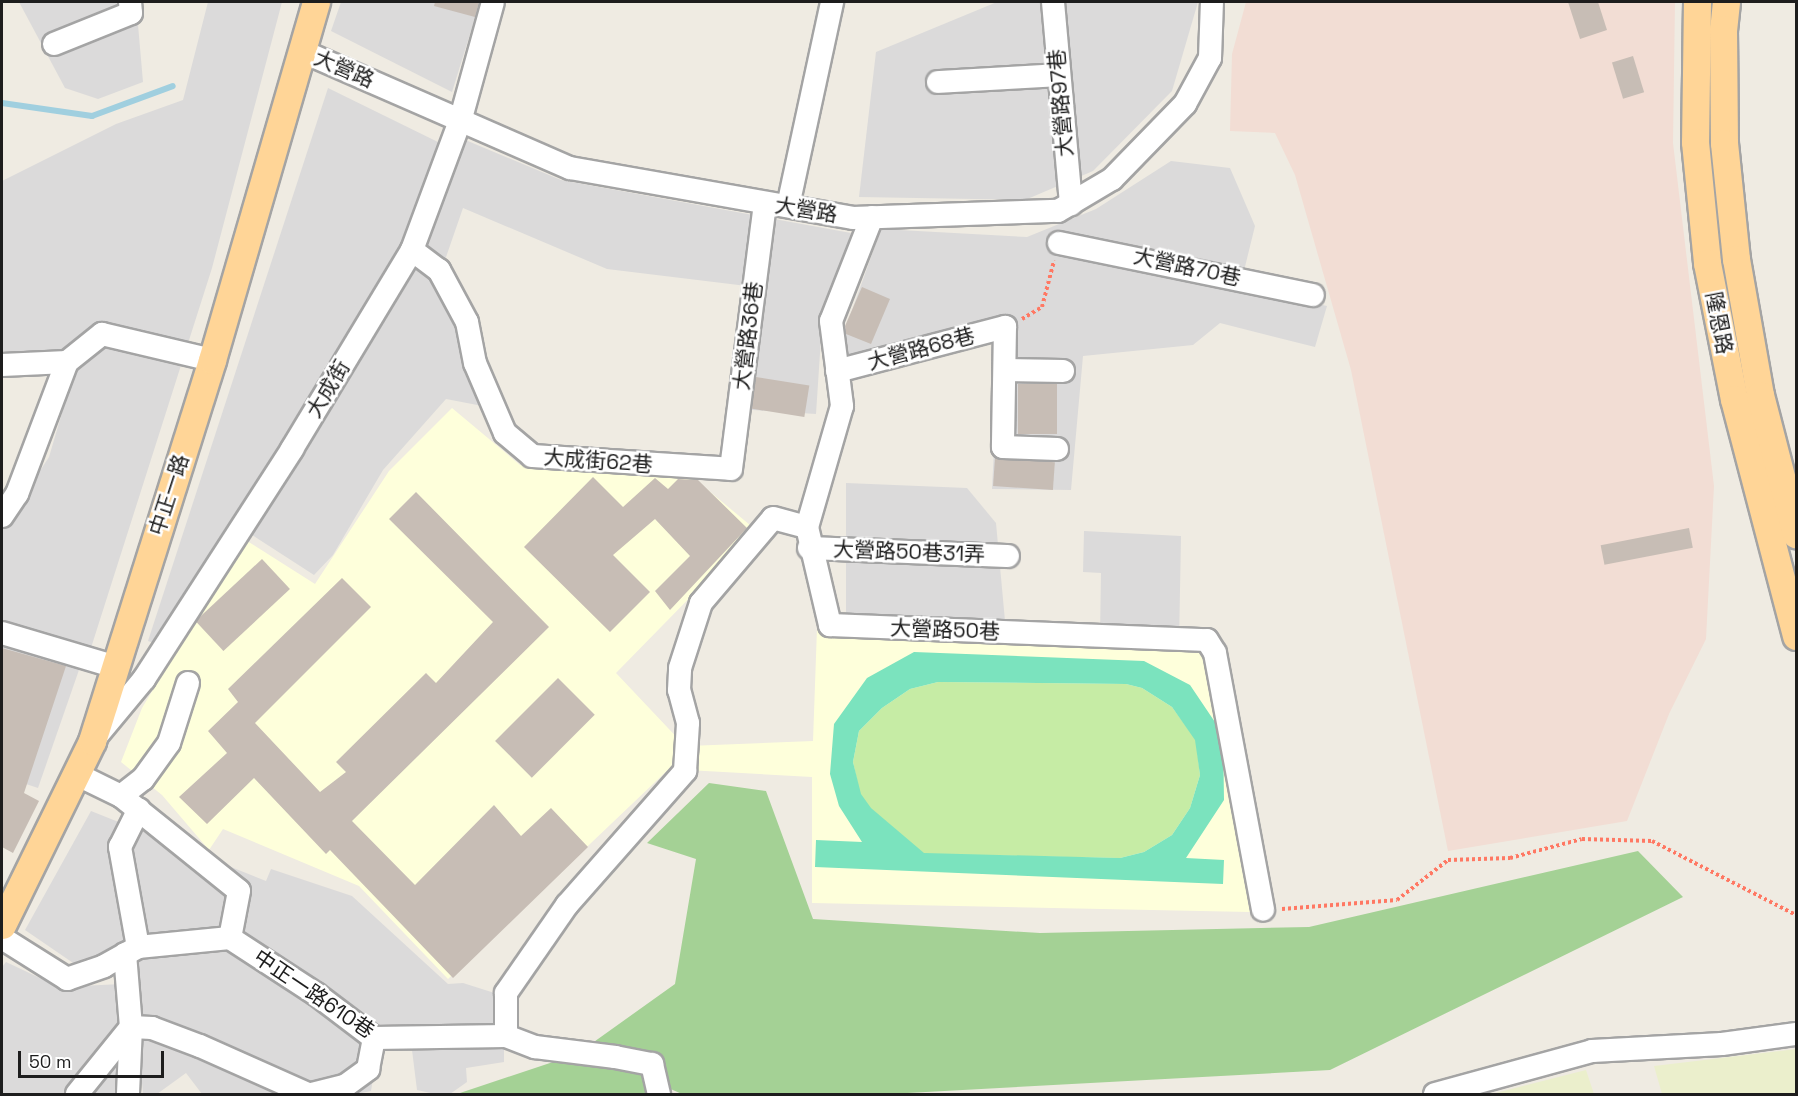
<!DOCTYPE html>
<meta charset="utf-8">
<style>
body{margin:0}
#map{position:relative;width:1798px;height:1096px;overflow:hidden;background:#efebe2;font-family:"Space Grotesk","Noto Sans TC",sans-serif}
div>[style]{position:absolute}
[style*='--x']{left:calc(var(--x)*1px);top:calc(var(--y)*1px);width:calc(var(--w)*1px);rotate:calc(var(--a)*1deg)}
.residential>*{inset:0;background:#dbdada}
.education>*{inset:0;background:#feffdb}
.military>*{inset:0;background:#f2ddd4}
.farmland>*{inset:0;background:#ebefcc}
.grass>*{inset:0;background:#c6eca5}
.forest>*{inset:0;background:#a4d195}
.pitch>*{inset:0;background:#7be3be}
.stream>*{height:6px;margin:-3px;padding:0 3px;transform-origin:3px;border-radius:3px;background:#a0cfdf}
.building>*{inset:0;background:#c7bdb5;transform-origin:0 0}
.path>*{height:4px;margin-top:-2px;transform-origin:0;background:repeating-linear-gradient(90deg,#ff7863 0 3px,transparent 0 6px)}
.roads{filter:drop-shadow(2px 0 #a4a4a4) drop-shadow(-2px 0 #a4a4a4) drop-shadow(0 2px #a4a4a4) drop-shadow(0 -2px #a4a4a4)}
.minor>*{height:22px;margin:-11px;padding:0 11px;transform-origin:11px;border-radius:11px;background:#fff}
.major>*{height:27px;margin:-13.5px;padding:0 13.5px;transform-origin:13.5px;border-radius:13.5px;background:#ffd597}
span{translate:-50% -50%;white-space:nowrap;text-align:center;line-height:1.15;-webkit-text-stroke:5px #fff;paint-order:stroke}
.street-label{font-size:21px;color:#1d1d1d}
.frame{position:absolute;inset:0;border:3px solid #1d1d1d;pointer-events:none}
.scale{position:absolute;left:18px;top:1051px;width:146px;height:27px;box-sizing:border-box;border:3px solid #1d1d1d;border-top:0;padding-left:8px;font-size:18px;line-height:21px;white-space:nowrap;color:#1d1d1d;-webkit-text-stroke:4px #fff;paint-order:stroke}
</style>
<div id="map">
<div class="residential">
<div style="clip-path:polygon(19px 2px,136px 2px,143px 82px,98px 99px,65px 88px)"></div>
<div style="clip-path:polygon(208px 2px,282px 2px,212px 268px,90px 651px,2px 620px,2px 529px,49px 457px,79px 355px,2px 355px,2px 181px,116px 124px,183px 100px)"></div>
<div style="clip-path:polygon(341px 2px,480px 2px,452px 92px,331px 31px)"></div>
<div style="clip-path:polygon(997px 2px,1198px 2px,1172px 91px,1093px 171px,1025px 200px,859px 197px,876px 52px)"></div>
<div style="clip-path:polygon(328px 88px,442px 144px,402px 251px,162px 646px,148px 641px)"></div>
<div style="clip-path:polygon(463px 139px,561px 180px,851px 233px,822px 323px,816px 414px,738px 409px,755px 287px,607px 269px,463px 208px,445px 260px,476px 329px,493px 408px,446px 399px,383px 470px,333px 555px,314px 575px,249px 533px)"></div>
<div style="clip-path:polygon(1171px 161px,1230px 168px,1255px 226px,1240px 287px,1327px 306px,1315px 347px,1220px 323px,1193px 345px,1083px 356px,1071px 490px,992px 489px,999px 349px,991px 329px,861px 365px,844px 352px,845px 330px,881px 229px,1027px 237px,1096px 209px)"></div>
<div style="clip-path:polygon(846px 483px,967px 488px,996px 523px,1006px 632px,846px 626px)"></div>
<div style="clip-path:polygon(1084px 531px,1181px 536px,1179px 644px,1100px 636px,1101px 573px,1083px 572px)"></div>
<div style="clip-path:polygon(2px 641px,80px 667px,38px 788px,2px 776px)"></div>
<div style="clip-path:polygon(91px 811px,266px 881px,271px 869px,352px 896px,448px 984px,463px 983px,504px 996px,504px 1062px,466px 1068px,467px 1082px,450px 1094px,435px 1094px,417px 1090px,412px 1050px,379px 1042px,371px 1091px,356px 1094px,202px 1094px,186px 1073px,157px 1094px,143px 1094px,131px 961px,161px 950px,164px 933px,124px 942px,79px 967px,25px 930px)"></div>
<div style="clip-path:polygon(6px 962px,59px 987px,122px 984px,123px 1094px,2px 1094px,2px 967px)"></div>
</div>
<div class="education">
<div style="clip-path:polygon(452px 408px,520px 465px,685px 471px,756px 530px,616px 673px,685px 746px,683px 768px,673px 765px,448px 979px,359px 886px,223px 829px,209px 850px,162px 795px,121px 762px,142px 708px,244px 539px,315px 584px,389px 471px)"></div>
<div style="clip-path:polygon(817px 628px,1206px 650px,1250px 912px,812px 903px,812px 777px,687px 770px,688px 746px,813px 741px)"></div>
</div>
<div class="military">
<div style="clip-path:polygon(1246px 2px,1675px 2px,1673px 143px,1714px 486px,1706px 639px,1669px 714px,1627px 821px,1448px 851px,1351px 370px,1295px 175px,1275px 133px,1230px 131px,1232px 54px)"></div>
</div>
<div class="farmland">
<div style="clip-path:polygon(1796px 1049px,1796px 1094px,1662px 1094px,1654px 1066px)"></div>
<div style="clip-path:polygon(1586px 1070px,1594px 1094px,1492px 1094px)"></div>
</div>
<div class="grass">
<div style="clip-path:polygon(938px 682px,1126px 684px,1142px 688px,1172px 707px,1196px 740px,1200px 775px,1190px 808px,1172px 835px,1144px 852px,1120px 858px,924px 854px,870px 808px,860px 794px,853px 762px,859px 731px,882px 708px,910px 689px)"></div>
</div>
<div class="forest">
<div style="clip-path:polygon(709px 783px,766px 791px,813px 919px,1040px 933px,1309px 927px,1638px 851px,1683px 897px,1330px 1070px,889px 1094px,682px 1094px,666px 1087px,642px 1094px,457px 1094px,577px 1054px,675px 984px,696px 859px,647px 843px)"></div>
</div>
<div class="pitch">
<div style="clip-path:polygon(evenodd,914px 652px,1144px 661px,1190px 685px,1223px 734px,1224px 800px,1186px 858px,1224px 860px,1223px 884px,815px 867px,816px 840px,862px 842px,839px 806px,830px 774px,834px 724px,867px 678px,914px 652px,938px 682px,1126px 684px,1142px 688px,1172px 707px,1195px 740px,1200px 775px,1190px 808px,1172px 835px,1144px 852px,1120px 858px,924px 853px,871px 808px,861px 794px,853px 762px,859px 731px,882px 708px,910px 689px,938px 682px)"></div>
</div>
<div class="stream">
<div style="--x:2;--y:103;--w:91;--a:8.2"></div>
<div style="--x:92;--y:116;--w:86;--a:-20.3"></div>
</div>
<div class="building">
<div style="clip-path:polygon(435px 2px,479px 2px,475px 17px,434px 6px)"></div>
<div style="clip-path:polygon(1568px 2px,1598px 2px,1607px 30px,1580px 39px)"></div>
<div style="left:1633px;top:56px;width:38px;height:22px;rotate:73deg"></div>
<div style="clip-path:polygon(862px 287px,890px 299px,871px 344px,846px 334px,845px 326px)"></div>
<div style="left:756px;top:377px;width:54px;height:32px;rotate:9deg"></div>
<div style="left:1018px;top:384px;width:39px;height:50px"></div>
<div style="left:995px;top:458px;width:60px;height:28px;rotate:4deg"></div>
<div style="clip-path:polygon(593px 477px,623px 507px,655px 478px,668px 489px,678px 479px,698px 480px,747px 528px,670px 610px,655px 591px,690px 556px,655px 519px,613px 555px,650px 592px,610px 632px,524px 547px)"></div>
<div style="clip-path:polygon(416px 492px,549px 627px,352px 821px,415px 885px,494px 805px,521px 836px,551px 808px,588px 847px,453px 978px,330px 850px,326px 854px,254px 778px,207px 824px,179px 797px,227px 753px,208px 731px,238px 702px,228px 689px,342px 578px,371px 607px,255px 723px,320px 792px,346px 772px,336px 762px,426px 673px,436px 683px,493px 622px,389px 519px)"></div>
<div style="left:1689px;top:528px;width:20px;height:90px;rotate:79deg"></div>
<div style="left:262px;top:559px;width:41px;height:91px;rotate:47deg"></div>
<div style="clip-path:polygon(2px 648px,66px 666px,24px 793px,39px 801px,13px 853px,2px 847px)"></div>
<div style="left:558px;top:678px;width:52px;height:89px;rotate:45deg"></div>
</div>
<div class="path">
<div style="--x:1022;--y:319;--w:23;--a:-31"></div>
<div style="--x:1042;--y:307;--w:48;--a:-75.4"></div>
<div style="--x:1282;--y:909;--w:115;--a:-4.5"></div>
<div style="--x:1397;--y:900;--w:65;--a:-38.1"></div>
<div style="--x:1448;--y:860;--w:62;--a:-1.8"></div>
<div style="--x:1510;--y:858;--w:74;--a:-14.8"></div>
<div style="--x:1582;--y:839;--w:70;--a:1.6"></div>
<div style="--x:1652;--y:841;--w:162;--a:27.2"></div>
</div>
<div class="roads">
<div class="minor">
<div style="--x:1053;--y:2;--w:203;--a:84.9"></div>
<div style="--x:54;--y:44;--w:83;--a:-21.9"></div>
<div style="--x:131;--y:13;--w:11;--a:-95"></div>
<div style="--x:304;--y:52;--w:290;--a:23.6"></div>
<div style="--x:570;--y:168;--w:287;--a:10"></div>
<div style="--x:853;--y:218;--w:205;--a:-2"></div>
<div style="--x:1058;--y:211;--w:63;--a:-30.7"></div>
<div style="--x:1112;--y:179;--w:105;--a:-45.8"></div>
<div style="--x:1185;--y:104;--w:52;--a:-61.5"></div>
<div style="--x:1210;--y:58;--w:56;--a:-88"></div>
<div style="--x:938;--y:82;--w:120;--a:-3.3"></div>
<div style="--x:788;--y:206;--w:209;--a:-77.8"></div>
<div style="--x:872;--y:217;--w:112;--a:111.5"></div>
<div style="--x:831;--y:321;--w:86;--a:82.6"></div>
<div style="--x:842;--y:406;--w:126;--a:106.1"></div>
<div style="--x:807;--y:527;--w:101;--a:76.8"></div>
<div style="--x:830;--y:625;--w:377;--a:2.3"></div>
<div style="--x:1207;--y:640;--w:15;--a:58"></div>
<div style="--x:1215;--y:653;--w:261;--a:79.4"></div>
<div style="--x:1059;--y:243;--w:259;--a:11.6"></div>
<div style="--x:412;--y:250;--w:34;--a:37"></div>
<div style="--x:439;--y:270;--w:59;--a:61.7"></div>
<div style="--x:467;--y:322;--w:42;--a:79"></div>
<div style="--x:475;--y:363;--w:76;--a:66.8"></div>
<div style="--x:505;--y:433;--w:35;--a:40"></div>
<div style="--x:532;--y:456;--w:199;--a:3.7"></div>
<div style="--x:731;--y:469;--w:267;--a:-82.7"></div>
<div style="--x:2;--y:365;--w:65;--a:-2.6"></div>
<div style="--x:67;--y:362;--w:45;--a:-38.7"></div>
<div style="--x:102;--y:334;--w:113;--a:13.3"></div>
<div style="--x:1005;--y:370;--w:58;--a:1"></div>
<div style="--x:837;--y:371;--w:174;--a:-14.7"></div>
<div style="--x:1005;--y:327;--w:120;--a:91"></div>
<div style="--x:1003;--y:447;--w:54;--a:2.1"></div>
<div style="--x:2;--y:516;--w:27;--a:-56"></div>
<div style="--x:17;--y:494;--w:141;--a:-69.3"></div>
<div style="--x:809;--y:548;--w:199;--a:2.3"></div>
<div style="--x:2;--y:633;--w:116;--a:16.6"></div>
<div style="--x:95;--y:738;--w:77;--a:-50.3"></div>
<div style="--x:144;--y:679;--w:274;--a:-57.2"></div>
<div style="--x:292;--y:449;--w:232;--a:-58.9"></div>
<div style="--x:412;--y:250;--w:141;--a:-69.6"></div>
<div style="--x:461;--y:118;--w:120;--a:-74.6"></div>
<div style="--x:78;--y:775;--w:48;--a:26"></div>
<div style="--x:121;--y:796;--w:151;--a:38.8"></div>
<div style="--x:239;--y:891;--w:48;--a:100.8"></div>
<div style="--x:121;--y:796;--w:28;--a:-38"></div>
<div style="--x:143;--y:779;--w:44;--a:-54.2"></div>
<div style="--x:169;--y:743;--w:63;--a:-72.4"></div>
<div style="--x:2;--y:938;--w:77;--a:32.2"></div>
<div style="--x:67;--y:979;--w:39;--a:-19"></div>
<div style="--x:104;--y:966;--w:39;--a:-29"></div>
<div style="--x:138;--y:947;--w:92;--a:-5.6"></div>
<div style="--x:230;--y:938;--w:103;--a:33.1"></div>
<div style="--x:316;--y:994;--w:73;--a:37.2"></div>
<div style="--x:374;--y:1038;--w:132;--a:-0.9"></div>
<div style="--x:506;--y:1036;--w:31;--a:21"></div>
<div style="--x:535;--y:1047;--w:81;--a:7.1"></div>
<div style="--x:615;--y:1057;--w:38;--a:11"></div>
<div style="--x:652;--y:1064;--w:31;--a:77"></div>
<div style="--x:138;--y:947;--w:102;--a:-100.2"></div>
<div style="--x:120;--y:847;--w:42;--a:-63.4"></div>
<div style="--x:125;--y:954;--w:73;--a:85.3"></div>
<div style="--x:131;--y:1027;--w:67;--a:92.6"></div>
<div style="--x:506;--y:1036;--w:43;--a:-90"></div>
<div style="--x:506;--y:993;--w:107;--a:-55.3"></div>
<div style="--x:567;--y:905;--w:179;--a:-48.6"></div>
<div style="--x:685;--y:771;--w:48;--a:-86.4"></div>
<div style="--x:688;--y:723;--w:34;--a:-105"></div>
<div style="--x:679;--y:690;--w:22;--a:-87"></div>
<div style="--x:680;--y:668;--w:68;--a:-72.1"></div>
<div style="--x:701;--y:603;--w:111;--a:-49.7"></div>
<div style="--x:773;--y:518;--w:35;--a:15"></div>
<div style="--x:77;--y:1094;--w:86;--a:-51.1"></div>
<div style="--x:131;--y:1027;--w:21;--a:3"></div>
<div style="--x:152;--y:1028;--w:51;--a:20.6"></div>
<div style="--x:200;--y:1046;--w:118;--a:24"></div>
<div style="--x:312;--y:1094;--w:34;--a:-14"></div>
<div style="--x:345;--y:1086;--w:29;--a:-36"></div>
<div style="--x:368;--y:1069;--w:32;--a:-79"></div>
<div style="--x:1435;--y:1094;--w:163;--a:-15.3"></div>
<div style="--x:1592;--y:1051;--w:130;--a:-3.1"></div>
<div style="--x:1722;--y:1044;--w:75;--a:-7.7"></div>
</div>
<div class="major">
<div style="--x:1697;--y:2;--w:140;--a:90.8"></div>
<div style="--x:1695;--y:142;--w:122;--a:84.3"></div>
<div style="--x:1707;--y:263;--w:139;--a:78.8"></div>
<div style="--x:1734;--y:399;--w:245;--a:75.3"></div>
<div style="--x:1726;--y:2;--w:27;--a:96"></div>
<div style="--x:1723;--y:29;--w:114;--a:89.5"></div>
<div style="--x:1724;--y:143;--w:117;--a:84.1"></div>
<div style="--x:1736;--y:259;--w:138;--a:80"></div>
<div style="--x:1760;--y:395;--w:144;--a:75.5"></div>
<div style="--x:2;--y:925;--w:205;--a:-63.9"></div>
<div style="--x:92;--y:741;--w:399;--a:-72.5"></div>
<div style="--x:212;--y:360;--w:373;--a:-73.8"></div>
</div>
</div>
<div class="street-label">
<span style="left:344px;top:69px;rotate:23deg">大營路</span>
<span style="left:1061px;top:103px;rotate:-95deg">大營路97巷</span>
<span style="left:806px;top:210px;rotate:9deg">大營路</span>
<span style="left:1187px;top:267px;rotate:12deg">大營路70巷</span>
<span style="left:1719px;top:323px;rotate:79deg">隆恩路</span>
<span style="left:748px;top:336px;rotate:-83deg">大營路36巷</span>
<span style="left:921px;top:349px;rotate:-15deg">大營路68巷</span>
<span style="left:328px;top:389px;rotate:-59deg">大成街</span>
<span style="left:598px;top:461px;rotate:4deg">大成街62巷</span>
<span style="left:169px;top:495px;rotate:-72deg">中正一路</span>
<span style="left:909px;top:552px;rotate:2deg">大營路50巷31弄</span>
<span style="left:945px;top:630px;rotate:2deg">大營路50巷</span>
<span style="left:314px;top:994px;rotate:34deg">中正一路610巷</span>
</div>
<div class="frame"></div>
<div class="scale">50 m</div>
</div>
